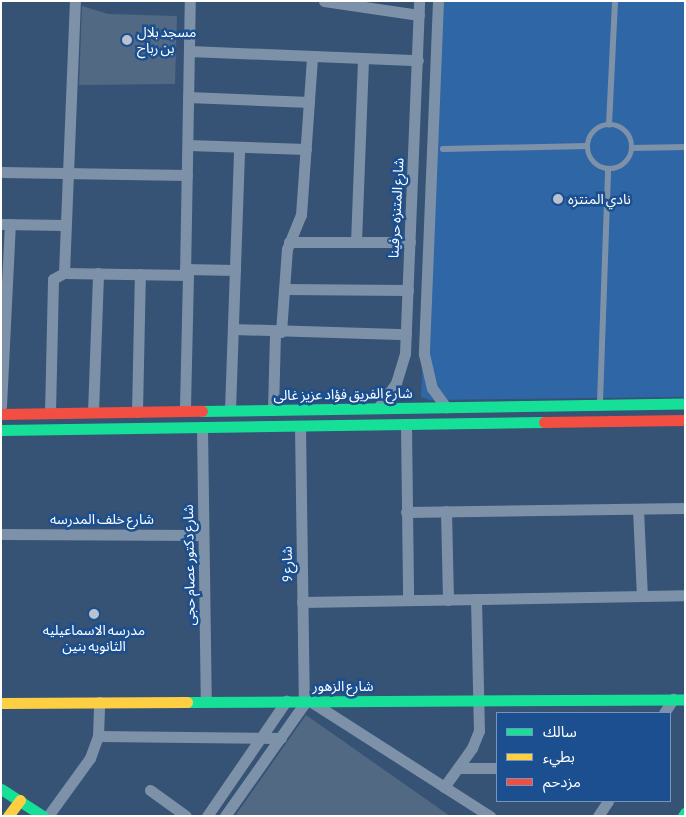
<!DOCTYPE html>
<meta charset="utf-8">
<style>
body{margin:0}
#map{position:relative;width:686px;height:817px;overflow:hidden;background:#365274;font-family:"Asap Condensed","Noto Sans Arabic",sans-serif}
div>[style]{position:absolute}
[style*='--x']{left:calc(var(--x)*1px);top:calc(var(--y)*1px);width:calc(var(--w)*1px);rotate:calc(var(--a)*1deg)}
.green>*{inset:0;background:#2f66a5}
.building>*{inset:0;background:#526984}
.lane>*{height:5.5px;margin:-2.75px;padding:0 2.75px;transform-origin:2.75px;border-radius:2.75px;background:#7d92a8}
.lane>.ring{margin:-2.75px;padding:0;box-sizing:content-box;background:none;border:5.5px solid #7d92a8;border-radius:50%}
.street>*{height:11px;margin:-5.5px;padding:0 5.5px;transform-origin:5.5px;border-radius:5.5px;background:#7d92a8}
.fast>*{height:11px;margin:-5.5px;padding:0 5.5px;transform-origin:5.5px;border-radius:5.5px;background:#16e098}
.slow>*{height:11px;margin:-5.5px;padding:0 5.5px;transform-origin:5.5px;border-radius:5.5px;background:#ffcf43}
.jam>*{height:11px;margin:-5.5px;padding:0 5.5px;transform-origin:5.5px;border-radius:5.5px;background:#f24e42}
.dots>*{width:14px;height:14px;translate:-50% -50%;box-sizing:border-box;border:2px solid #1b4f8f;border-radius:50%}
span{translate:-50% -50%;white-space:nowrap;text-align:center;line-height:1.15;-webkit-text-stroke:5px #1b4f8f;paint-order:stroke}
.poi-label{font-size:14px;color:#fff}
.left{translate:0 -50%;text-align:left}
.street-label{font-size:14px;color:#fff}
.frame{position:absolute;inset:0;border:2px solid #fff;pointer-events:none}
.legend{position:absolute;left:496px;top:712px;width:175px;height:90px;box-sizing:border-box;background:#1b4f8f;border:1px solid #7695bc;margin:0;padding:6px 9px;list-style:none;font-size:15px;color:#fff}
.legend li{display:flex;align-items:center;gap:10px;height:25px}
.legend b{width:25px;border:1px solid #7695bc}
</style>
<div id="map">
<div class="green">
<div style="clip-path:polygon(440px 1px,685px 1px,685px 397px,430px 400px,421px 397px)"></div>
</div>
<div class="building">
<div style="clip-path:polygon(82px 6px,108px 14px,177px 16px,175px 84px,79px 85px)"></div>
<div style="clip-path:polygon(306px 715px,450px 816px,235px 816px)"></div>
</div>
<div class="lane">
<div style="--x:609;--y:125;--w:124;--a:-87.2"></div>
<div class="ring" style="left:588px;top:125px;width:38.5px;height:38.5px"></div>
<div style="--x:632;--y:148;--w:53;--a:-1.1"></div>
<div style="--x:443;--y:149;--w:144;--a:-1.2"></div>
<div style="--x:600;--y:402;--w:233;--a:-88"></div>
</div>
<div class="street">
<div style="--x:324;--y:1;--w:96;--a:8.4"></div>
<div style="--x:438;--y:1;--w:353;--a:92.3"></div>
<div style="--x:424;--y:354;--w:35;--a:77"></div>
<div style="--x:432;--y:388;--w:24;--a:54"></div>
<div style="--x:189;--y:51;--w:229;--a:2.3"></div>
<div style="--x:188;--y:97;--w:121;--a:2.4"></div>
<div style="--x:188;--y:145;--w:118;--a:1.9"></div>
<div style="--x:1;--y:172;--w:186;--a:0.9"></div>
<div style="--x:1;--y:224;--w:64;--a:0.9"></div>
<div style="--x:289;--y:242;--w:121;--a:0"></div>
<div style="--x:356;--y:242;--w:184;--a:-87.8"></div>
<div style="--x:185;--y:269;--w:50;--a:1.1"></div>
<div style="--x:64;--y:273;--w:272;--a:-87.7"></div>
<div style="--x:185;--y:275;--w:274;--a:-89"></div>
<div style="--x:284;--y:289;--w:124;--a:0.5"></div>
<div style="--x:233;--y:329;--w:173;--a:1.7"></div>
<div style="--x:281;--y:332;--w:83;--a:-85.9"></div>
<div style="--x:287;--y:249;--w:37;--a:-68"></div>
<div style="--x:301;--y:215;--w:159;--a:-86"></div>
<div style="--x:1;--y:406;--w:182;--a:-87.2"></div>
<div style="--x:378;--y:408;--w:31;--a:-54"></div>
<div style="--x:396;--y:383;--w:31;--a:-73"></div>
<div style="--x:405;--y:353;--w:352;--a:-87.7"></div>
<div style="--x:230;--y:410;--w:263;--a:-88"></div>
<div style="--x:273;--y:410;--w:79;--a:-88.5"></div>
<div style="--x:93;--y:412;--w:139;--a:-87.9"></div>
<div style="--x:137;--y:412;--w:138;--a:-88.8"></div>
<div style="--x:50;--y:413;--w:134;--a:-88.7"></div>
<div style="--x:53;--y:279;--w:13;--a:-29"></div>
<div style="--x:64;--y:273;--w:124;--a:0.9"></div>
<div style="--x:188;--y:275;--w:136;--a:91.3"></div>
<div style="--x:406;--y:425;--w:175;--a:89.3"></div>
<div style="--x:300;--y:426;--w:275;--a:89.2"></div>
<div style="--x:202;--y:428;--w:274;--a:89.2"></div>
<div style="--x:638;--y:509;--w:87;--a:87.4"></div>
<div style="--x:446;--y:511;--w:89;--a:88.7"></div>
<div style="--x:406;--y:512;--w:279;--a:-0.8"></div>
<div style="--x:1;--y:534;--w:202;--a:0.3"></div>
<div style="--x:302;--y:602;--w:383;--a:-1"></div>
<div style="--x:310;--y:701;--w:214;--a:32.6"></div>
<div style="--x:664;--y:713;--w:17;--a:-57"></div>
<div style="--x:98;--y:736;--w:183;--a:0.6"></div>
<div style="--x:458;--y:768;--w:39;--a:0"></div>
<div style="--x:444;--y:787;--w:48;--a:-54.3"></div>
<div style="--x:472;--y:748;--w:18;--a:-68"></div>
<div style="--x:479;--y:731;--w:132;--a:-91.3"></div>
<div style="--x:150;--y:790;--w:44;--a:35.8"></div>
<div style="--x:48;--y:816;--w:72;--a:-54.1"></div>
<div style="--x:90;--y:758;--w:23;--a:-70"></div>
<div style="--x:98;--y:736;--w:34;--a:-88"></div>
<div style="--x:207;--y:816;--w:140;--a:-55.5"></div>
<div style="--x:225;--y:816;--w:141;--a:-54.8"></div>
<div style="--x:598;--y:816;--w:18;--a:-56"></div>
</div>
<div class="fast">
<div style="--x:202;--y:411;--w:483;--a:-0.9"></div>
<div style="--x:1;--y:430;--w:543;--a:-0.84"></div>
<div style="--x:187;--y:702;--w:498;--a:-0.3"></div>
<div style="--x:1;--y:789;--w:50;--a:32.7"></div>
<div style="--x:683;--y:816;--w:4;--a:-56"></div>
</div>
<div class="slow">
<div style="--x:1;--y:703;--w:186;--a:-0.3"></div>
<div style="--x:8;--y:816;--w:20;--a:-53"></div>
</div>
<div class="jam">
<div style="--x:1;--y:414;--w:201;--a:-0.9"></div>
<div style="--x:544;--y:422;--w:141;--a:-0.8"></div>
</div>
<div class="dots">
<div style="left:127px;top:40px;background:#b9c2ce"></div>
<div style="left:558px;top:199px;background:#b9c2ce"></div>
<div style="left:94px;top:614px;background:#b9c2ce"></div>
</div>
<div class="poi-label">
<span class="left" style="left:137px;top:40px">مسجد بلال<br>بن رباح</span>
<span class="left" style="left:568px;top:199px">نادي المنتزه</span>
<span style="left:94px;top:638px">مدرسه الاسماعيليه<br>الثانويه بنين</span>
</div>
<div class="street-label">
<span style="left:396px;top:208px;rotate:-87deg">شارع المتنزه حرفينا</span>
<span style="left:343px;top:394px;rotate:-1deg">شارع الفريق فؤاد عزيز غالى</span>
<span style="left:102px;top:519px">شارع خلف المدرسه</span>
<span style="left:287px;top:564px;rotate:-91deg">شارع 9</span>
<span style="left:189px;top:565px;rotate:-91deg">شارع دكتور عصام حجى</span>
<span style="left:343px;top:686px">شارع الزهور</span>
</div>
<div class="frame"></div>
<ul class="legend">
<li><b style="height:6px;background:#16e098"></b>سالك</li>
<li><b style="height:6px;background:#ffcf43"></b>بطيء</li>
<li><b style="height:6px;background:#f24e42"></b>مزدحم</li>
</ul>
</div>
